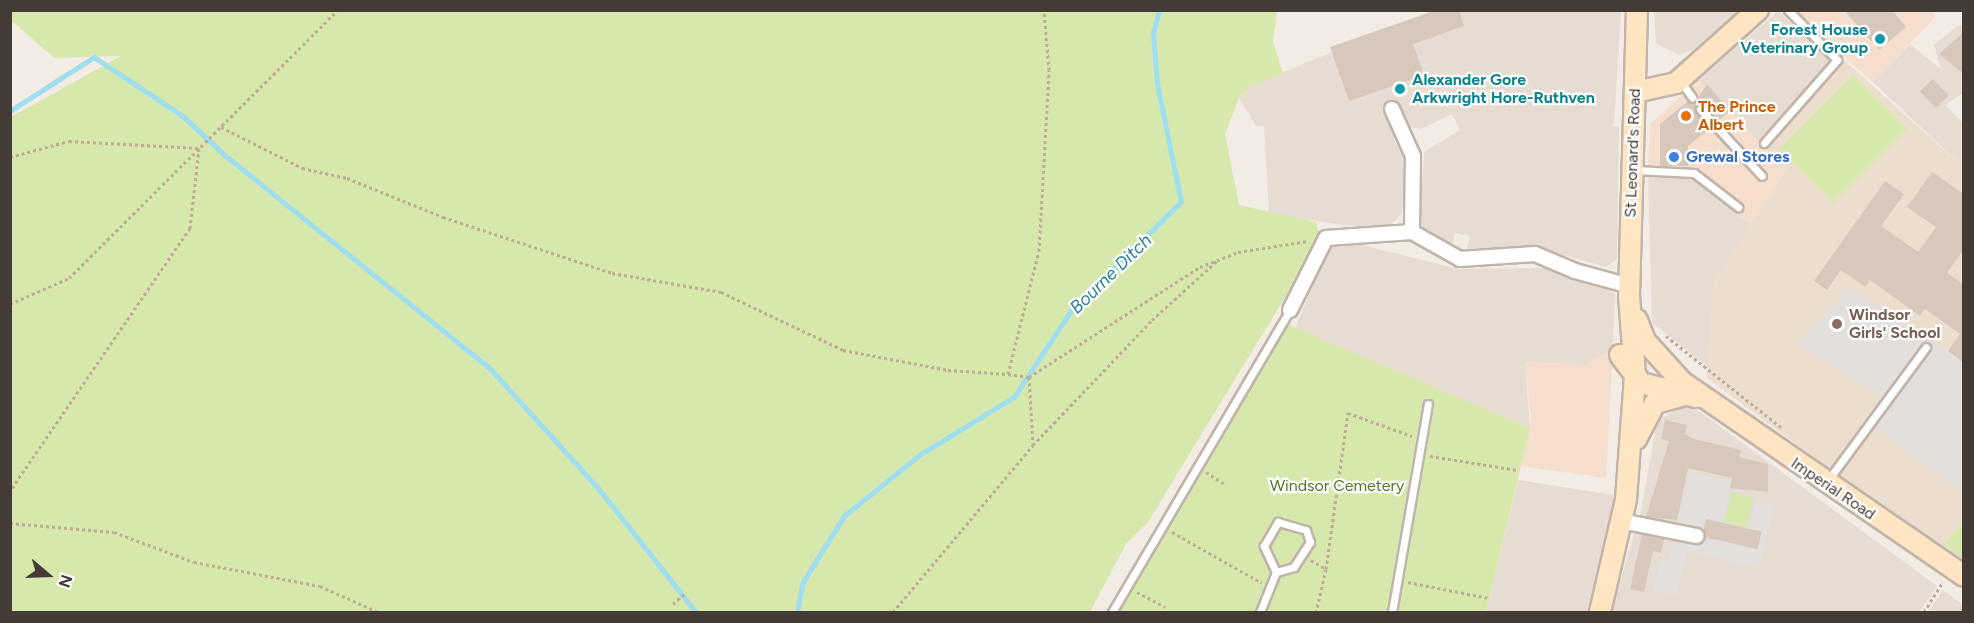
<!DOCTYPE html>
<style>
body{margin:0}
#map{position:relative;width:1974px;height:623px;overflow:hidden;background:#f2ece4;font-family:Figtree,sans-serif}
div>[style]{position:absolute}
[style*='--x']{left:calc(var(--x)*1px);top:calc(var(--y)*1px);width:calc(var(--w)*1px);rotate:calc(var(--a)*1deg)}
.residential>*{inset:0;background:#e6dcd2}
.commercial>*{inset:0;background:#f5dece}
.education>*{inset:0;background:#ecdece}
.green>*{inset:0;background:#d7e8ac;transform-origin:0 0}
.parking>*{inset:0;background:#e3dfdd}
.stream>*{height:4.5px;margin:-2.25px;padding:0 2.25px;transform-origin:2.25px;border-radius:2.25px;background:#9fddf1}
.building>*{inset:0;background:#d7c8bc;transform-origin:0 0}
.path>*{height:3px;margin-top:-1.5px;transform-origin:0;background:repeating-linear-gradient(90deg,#c0ab98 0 3px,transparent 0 6px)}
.roads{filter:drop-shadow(2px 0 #c1b4aa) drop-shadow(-2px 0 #c1b4aa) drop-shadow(0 2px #c1b4aa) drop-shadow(0 -2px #c1b4aa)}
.lane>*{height:7px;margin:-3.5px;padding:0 3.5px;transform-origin:3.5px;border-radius:3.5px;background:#fff}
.street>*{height:14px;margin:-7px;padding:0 7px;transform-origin:7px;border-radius:7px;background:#fff}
.secondary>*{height:20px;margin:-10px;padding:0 10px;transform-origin:10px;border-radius:10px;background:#ffe5c1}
.dots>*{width:16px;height:16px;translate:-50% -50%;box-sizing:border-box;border:3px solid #fff;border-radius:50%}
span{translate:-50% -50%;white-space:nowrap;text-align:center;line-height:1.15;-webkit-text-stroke:4.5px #fff;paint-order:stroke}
.culture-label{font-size:16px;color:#0d838f;font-weight:700}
.right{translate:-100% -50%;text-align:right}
.left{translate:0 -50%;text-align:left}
.food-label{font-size:16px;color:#c56008;font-weight:700}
.street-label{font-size:16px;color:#443b34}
.shop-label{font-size:16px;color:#366cbe;font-weight:700}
.education-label{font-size:16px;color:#785e54;font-weight:700}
.park-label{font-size:16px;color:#537627}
.water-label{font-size:18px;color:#287d99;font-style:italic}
.frame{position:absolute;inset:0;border:12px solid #443b34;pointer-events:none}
.north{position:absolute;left:18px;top:545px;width:60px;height:60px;-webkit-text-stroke:4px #fff;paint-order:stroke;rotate:109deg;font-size:16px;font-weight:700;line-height:24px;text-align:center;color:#443b34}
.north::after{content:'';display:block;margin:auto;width:21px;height:27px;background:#443b34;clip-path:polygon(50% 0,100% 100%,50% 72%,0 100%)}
</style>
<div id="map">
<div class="residential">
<div style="clip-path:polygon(1432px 11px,1621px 11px,1614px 126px,1619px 127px,1617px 259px,1606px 267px,1533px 246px,1467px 250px,1470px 236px,1455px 233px,1452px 247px,1420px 230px,1424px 152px,1460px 130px,1452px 114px,1421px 129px,1402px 126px,1393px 138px,1405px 159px,1402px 213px,1393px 223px,1372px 229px,1269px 214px,1264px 126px,1256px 126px,1239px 98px,1255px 84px)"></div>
<div style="clip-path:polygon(1654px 11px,1654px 10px,1739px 11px,1691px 51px,1679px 55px,1656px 43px)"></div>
<div style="clip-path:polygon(1778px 11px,1832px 60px,1757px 143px,1699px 80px)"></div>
<div style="clip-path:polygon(1959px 25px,1963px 26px,1963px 93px,1945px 105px,1963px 123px,1963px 167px,1873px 82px,1910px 44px,1941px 69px,1934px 45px)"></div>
<div style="clip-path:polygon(1648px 173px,1690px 174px,1752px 226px,1714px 281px,1708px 367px,1652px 323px)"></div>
<div style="clip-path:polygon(1341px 240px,1458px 269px,1544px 268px,1607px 289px,1615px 294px,1613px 348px,1586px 365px,1525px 362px,1530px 428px,1295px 328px,1331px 243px)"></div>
<div style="clip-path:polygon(1688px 403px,1937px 586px,1919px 612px,1611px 612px,1641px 511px,1657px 421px)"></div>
<div style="clip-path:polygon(1518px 480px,1614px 495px,1589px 612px,1486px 612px)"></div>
<div style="clip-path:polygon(1943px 590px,1963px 605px,1963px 612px,1928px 612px)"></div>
</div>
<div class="commercial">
<div style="clip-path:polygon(1932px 10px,1935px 17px,1873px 82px,1793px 11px)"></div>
<div style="clip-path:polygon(1699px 80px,1787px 170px,1752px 226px,1689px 174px,1648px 173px,1650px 124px)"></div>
<div style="clip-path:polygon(1613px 348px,1606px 478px,1521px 466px,1531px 421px,1525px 362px,1586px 365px)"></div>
</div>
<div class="education">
<div style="clip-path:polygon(1844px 60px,1963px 167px,1963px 559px,1891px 514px,1707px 378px,1714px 281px,1787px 170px,1764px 150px)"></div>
</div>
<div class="green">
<div style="clip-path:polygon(11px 10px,1277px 11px,1273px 42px,1283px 73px,1251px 87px,1239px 98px,1225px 134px,1239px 205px,1316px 222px,1321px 238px,1148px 522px,1126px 544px,1090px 612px,11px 612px,11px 117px,121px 56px,54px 58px,11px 20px)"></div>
<div style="left:1853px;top:75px;width:76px;height:105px;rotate:45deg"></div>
<div style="clip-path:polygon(1285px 323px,1530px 428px,1486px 612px,1114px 612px)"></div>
<div style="clip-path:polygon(1732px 491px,1753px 499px,1747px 527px,1724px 522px)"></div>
<div style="clip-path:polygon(1963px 522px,1963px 559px,1944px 544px)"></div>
</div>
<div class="parking">
<div style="clip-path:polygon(1849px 288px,1963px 360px,1963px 492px,1863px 419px,1882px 397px,1796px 343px)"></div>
<div style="clip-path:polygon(1690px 471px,1731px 481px,1724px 524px,1706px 520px,1702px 536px,1757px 549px,1762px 532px,1749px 528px,1756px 501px,1774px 505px,1759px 568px,1687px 551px,1676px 595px,1653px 590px,1660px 559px,1668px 561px)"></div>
</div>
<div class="stream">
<div style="--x:10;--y:111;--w:100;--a:-32.7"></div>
<div style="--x:94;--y:57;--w:107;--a:33.5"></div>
<div style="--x:183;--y:116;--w:57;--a:42.9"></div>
<div style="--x:225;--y:155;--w:339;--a:38.8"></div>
<div style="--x:489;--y:367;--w:166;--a:47.9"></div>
<div style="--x:600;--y:490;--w:155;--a:51.8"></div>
<div style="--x:797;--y:612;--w:31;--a:-79"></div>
<div style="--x:803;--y:582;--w:78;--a:-58.2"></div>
<div style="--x:844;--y:516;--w:95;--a:-39"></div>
<div style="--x:918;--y:456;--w:113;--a:-31.6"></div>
<div style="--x:1014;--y:397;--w:105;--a:-56.6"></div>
<div style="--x:1072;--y:309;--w:153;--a:-44.5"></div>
<div style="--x:1181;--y:202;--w:120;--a:-101.5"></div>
<div style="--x:1157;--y:84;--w:51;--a:-94.5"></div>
<div style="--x:1153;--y:33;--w:24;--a:-75"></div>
</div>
<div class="building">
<div style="clip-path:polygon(1437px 10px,1459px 10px,1464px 26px,1413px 44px,1424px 75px,1349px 101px,1330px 47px)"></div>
<div style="clip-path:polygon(1844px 10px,1892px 10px,1906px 27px,1879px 50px)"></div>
<div style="clip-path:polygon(1964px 32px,1964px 74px,1939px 54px)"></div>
<div style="left:1933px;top:79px;width:23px;height:18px;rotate:47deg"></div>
<div style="clip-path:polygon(1707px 84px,1730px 111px,1718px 121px,1697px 105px,1696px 112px,1710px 128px,1688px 146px,1688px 166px,1660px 166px,1660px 124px,1688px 101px,1696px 101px)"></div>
<div style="clip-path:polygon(1932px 172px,1964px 194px,1964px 249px,1947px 273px,1964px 285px,1964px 363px,1948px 351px,1960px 334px,1925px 309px,1920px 316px,1870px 280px,1865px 287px,1841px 270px,1827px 290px,1814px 281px,1885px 181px,1904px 194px,1881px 226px,1918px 252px,1936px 227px,1907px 207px)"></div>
<div style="clip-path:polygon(1665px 420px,1687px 425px,1685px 434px,1694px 439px,1741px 450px,1739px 457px,1768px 464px,1768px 492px,1730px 488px,1732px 478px,1688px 468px,1677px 520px,1646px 517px,1669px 441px,1661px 439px)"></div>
<div style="left:1706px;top:519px;width:57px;height:18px;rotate:13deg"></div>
<div style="clip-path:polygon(1642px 534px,1664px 539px,1661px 553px,1653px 551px,1644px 592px,1630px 589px)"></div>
</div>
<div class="path">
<div style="--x:221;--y:127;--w:91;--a:26.8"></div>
<div style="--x:302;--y:168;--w:46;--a:12.5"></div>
<div style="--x:347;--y:178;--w:104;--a:22.1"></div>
<div style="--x:443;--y:217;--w:178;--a:18.3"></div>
<div style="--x:612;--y:273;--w:111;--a:9.9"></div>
<div style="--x:721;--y:292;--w:135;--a:25.4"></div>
<div style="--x:843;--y:350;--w:107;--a:10.8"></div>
<div style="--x:948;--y:370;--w:60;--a:3.8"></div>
<div style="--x:1008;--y:374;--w:127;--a:-75.9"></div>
<div style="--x:1039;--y:251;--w:181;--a:-86.8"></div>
<div style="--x:1049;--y:70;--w:60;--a:-94.8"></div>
<div style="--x:10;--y:157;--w:61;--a:-15.2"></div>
<div style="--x:69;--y:141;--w:130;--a:3.1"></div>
<div style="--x:199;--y:148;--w:81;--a:96.4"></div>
<div style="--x:190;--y:228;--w:319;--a:124.4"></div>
<div style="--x:10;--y:304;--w:64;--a:-23.8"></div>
<div style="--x:69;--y:278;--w:380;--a:-44.9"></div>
<div style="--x:1666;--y:336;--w:147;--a:38.4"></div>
<div style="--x:1008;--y:374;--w:21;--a:8"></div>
<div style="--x:1029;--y:377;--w:203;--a:-32.8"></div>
<div style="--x:1200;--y:267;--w:41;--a:-21.5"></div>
<div style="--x:1238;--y:252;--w:71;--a:-8.9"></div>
<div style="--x:1029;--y:377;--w:67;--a:86.6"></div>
<div style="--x:1430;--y:456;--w:89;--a:9"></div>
<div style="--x:1206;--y:472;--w:24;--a:33"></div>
<div style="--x:10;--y:523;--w:104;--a:4.9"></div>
<div style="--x:114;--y:532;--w:85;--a:20.6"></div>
<div style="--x:194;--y:562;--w:128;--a:10.8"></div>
<div style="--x:320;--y:586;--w:64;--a:24.1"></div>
<div style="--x:1172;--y:532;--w:103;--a:29.5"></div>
<div style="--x:1311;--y:560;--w:17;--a:31"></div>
<div style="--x:1326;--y:569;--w:44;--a:103.1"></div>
<div style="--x:1326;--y:569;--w:158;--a:-82"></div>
<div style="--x:1348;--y:413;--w:68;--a:19.8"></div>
<div style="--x:1408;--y:582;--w:82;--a:11.3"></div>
<div style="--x:1137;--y:592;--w:32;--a:28"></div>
<div style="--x:673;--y:604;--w:18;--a:-41"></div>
<div style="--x:893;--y:612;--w:218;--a:-50"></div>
<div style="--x:1033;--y:445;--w:173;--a:-46.4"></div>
<div style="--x:1152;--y:320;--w:89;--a:-42.3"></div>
<div style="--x:1924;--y:612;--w:36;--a:-58"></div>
</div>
<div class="roads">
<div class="lane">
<div style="--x:1681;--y:82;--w:19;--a:54"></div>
<div style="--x:1700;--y:109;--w:91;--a:47.2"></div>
<div style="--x:1764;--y:143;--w:111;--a:-48.7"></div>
<div style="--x:1837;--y:60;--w:70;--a:-134.4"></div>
<div style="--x:1635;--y:170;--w:59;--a:2.9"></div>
<div style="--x:1694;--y:173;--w:56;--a:37.7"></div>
<div style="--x:1828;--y:480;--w:165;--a:-53.6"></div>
<div style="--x:1278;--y:522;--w:29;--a:16"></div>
<div style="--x:1306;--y:530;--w:13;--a:72"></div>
<div style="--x:1310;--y:542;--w:30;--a:123"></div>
<div style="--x:1294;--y:567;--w:19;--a:164"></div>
<div style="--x:1276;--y:572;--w:29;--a:-115"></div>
<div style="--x:1264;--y:546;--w:28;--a:-60"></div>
<div style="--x:1112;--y:612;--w:351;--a:-59.5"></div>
<div style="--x:1260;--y:612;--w:43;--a:-68.2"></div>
<div style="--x:1392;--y:612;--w:211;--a:-80.2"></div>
</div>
<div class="street">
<div style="--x:1392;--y:109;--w:51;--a:65.9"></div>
<div style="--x:1413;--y:156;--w:76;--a:90.8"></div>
<div style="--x:1412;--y:232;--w:55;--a:29.4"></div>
<div style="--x:1460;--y:259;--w:75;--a:-3.8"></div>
<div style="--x:1535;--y:254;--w:43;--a:23"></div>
<div style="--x:1575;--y:271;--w:57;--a:15.3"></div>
<div style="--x:1290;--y:310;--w:80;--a:-63.4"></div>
<div style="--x:1326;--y:238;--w:86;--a:-4"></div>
<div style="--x:1621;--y:521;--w:77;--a:11.2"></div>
</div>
<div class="secondary">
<div style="--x:1635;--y:92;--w:42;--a:-12.4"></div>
<div style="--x:1676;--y:83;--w:110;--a:-41.7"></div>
<div style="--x:1637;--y:320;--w:22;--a:69"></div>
<div style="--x:1645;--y:341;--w:55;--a:47.9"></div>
<div style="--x:1682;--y:382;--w:342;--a:34.5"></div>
<div style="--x:1620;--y:355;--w:35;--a:53"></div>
<div style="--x:1641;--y:383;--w:57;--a:14.3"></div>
<div style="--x:1636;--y:439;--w:41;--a:-62.2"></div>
<div style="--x:1655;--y:403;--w:27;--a:-15"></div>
<div style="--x:1600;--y:612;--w:116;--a:-77"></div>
<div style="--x:1626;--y:499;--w:124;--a:-85.8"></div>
<div style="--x:1635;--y:375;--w:79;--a:-94.3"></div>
<div style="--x:1629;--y:296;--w:286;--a:-88.4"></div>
</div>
</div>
<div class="dots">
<div style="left:1880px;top:39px;background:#0f9aa8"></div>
<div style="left:1400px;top:89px;background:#0f9aa8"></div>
<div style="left:1686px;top:116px;background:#e8710a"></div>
<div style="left:1674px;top:157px;background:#3f7fe0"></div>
<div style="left:1837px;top:324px;background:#8d6e63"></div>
</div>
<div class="culture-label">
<span class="right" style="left:1868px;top:39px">Forest House<br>Veterinary Group</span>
<span class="left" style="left:1412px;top:89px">Alexander Gore<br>Arkwright Hore-Ruthven</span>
</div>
<div class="food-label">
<span class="left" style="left:1698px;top:116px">The Prince<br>Albert</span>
</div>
<div class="street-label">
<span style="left:1633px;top:153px;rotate:-88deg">St Leonard's Road</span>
<span style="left:1833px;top:489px;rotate:34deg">Imperial Road</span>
</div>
<div class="shop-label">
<span class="left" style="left:1686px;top:157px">Grewal Stores</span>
</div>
<div class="education-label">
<span class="left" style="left:1849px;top:324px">Windsor<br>Girls' School</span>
</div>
<div class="park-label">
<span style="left:1337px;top:486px">Windsor Cemetery</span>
</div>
<div class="water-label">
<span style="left:1111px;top:274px;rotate:-44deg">Bourne Ditch</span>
</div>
<div class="frame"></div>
<div class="north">N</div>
</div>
